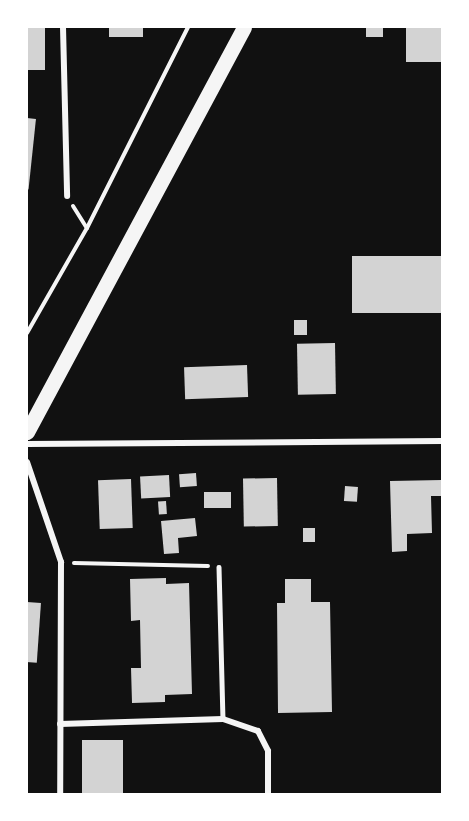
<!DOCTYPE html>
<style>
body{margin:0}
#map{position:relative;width:469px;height:821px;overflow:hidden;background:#111;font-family:"IBM Plex Serif",serif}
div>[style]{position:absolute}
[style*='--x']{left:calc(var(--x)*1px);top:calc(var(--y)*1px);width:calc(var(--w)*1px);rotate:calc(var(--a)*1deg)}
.building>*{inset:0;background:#d3d3d3;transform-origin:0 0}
.path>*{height:4px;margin:-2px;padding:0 2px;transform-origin:2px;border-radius:2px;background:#f5f5f5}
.service>*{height:4.5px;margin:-2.25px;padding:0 2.25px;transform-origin:2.25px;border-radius:2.25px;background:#f5f5f5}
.minor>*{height:6px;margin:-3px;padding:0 3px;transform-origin:3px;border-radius:3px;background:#f5f5f5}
.primary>*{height:15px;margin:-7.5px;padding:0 7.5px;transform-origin:7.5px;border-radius:7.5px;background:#f5f5f5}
span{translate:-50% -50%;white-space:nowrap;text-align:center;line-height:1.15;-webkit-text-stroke:4.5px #fff;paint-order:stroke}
.frame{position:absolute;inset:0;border:28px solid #fff;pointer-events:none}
</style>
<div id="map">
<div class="building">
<div style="left:27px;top:27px;width:18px;height:43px"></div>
<div style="left:109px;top:27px;width:34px;height:10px"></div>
<div style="left:366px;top:27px;width:17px;height:10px"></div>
<div style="left:406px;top:27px;width:36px;height:35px"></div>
<div style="left:27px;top:118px;width:9px;height:71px;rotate:6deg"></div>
<div style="left:442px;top:256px;width:57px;height:90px;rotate:90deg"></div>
<div style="left:294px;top:320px;width:13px;height:15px"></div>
<div style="left:335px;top:343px;width:51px;height:38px;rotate:89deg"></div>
<div style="left:247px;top:365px;width:32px;height:63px;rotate:88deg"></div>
<div style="left:196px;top:473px;width:13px;height:17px;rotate:86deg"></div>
<div style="left:169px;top:475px;width:22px;height:29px;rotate:87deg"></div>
<div style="left:277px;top:478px;width:48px;height:34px;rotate:89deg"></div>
<div style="left:131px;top:479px;width:49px;height:33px;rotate:88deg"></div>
<div style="clip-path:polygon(442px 480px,442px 496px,431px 496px,432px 533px,407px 534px,407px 551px,392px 552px,390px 481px)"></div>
<div style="left:345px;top:486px;width:13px;height:15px;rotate:4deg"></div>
<div style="left:204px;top:492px;width:27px;height:16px"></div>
<div style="left:166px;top:501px;width:13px;height:8px;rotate:86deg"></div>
<div style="clip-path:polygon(195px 518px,197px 536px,178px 538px,179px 553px,164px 554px,161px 521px)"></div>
<div style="left:303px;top:528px;width:12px;height:14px"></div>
<div style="clip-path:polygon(166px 578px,166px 584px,189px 583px,192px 694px,165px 695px,165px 702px,132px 703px,131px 668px,141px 668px,140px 620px,131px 621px,130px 579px)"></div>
<div style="clip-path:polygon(285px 579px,311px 579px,311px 602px,330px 602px,332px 712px,278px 713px,277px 603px,285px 603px)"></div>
<div style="left:27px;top:602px;width:14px;height:60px;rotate:4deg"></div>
<div style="left:82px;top:740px;width:41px;height:54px"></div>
</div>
<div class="path">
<div style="--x:73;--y:206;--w:26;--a:58"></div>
<div style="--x:27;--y:333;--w:121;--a:-60.3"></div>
<div style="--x:87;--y:228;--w:225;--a:-63.3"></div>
<div style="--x:74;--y:563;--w:134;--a:1.3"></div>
</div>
<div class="service">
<div style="--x:219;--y:567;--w:152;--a:88.5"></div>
</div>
<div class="minor">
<div style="--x:63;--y:27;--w:169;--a:88.6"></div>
<div style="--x:27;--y:444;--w:415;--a:-0.4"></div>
<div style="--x:27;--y:462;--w:106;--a:71.2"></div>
<div style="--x:61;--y:562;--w:232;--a:90.2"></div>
<div style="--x:60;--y:724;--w:163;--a:-1.8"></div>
<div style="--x:223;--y:719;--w:37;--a:19"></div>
<div style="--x:258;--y:731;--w:22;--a:63"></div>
<div style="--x:268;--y:751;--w:43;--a:90"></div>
</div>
<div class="primary">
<div style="--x:27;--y:432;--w:459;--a:-61.8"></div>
</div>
<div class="frame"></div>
</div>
